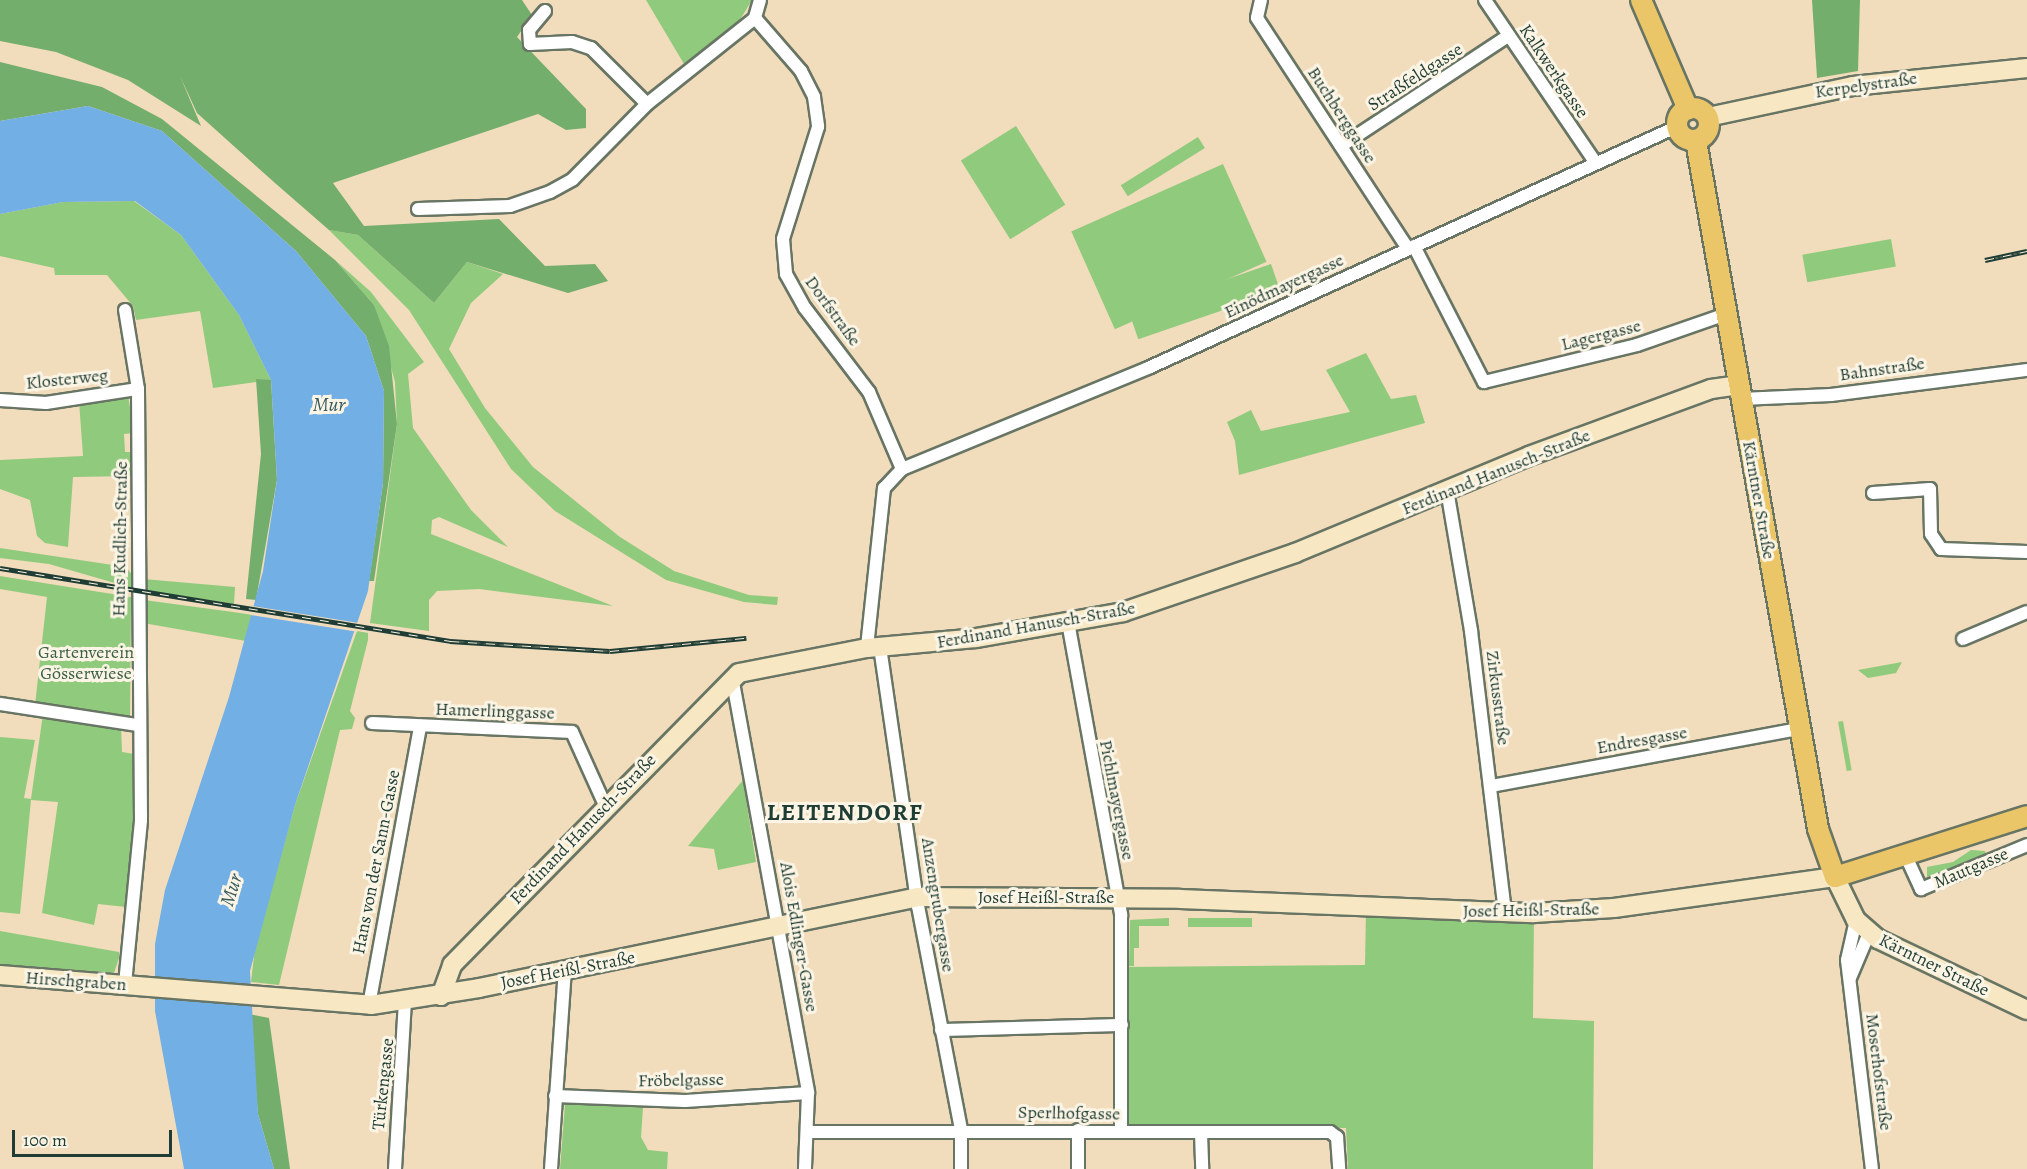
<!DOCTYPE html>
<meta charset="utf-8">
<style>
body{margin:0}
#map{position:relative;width:2027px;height:1169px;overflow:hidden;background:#f1dcbc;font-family:Alegreya,serif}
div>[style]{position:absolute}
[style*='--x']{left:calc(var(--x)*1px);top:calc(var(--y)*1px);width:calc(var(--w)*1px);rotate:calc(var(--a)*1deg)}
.green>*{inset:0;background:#90ca7d;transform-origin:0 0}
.forest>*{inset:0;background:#74ae6c}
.water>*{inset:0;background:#72afe4}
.pier>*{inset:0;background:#f1dcbc;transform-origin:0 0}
.roads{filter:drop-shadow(2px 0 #687564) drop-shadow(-2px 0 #687564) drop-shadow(0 2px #687564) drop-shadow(0 -2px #687564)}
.street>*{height:12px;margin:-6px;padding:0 6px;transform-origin:6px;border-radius:6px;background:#fff}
.secondary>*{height:18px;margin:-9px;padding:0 9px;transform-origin:9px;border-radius:9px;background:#f7e8c3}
.primary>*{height:20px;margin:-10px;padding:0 10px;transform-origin:10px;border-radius:10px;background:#ebc669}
.primary>.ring{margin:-10px;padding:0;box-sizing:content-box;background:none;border:20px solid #ebc669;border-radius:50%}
.rail>*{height:5px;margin-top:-2.5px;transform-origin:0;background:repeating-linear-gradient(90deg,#fcf5e5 0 9px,#1f3d34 0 18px);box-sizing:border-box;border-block:2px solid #1f3d34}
span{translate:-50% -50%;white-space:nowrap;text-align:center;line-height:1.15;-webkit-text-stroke:6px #fcf5e5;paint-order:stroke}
.street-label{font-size:18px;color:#1f3d34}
.park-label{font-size:18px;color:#3b6046}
.water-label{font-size:20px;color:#345a60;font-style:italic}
.district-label{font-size:24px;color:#1f3d34;font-weight:700;letter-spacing:1.5px}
.scale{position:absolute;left:12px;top:1130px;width:160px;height:27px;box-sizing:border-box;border:3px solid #1f3d34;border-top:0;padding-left:8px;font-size:18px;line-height:21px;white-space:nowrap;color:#1f3d34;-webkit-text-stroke:4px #fcf5e5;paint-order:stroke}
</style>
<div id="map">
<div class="green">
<div style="clip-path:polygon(646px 0,752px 0,733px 31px,684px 64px)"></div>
<div style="left:1016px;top:126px;width:93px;height:65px;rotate:58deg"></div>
<div style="left:1198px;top:137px;width:13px;height:91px;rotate:58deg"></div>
<div style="left:1223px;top:164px;width:107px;height:166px;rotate:66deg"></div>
<div style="clip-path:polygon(134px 201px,181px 235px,239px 315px,271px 380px,213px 388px,200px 311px,136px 320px,133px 306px,107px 275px,55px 275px,54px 268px,0 256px,0 214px,63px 202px)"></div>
<div style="clip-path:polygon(329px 230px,358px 235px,434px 303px,467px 262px,503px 274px,471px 303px,449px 349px,485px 408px,533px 467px,620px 537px,674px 571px,749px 595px,778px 597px,777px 605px,744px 602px,666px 580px,555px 511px,511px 469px,409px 310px)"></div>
<div style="left:1891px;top:239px;width:28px;height:90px;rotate:80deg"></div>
<div style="clip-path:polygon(335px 260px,371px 292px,424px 362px,408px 374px,413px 428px,471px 510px,508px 547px,439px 517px,432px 520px,431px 534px,613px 606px,479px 589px,437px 591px,429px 600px,429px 631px,370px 623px,397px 424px,395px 382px,374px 305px)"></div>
<div style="left:1271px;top:264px;width:28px;height:150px;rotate:71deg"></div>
<div style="clip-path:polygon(1366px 353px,1391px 399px,1416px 395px,1425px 423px,1239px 475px,1235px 441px,1227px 422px,1251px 410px,1261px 431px,1350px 412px,1326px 370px)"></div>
<div style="clip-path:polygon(128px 395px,134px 433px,124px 434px,125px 452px,134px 452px,133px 476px,73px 477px,68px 547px,45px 543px,37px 536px,30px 500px,0 489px,0 460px,83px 456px,79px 401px)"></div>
<div style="clip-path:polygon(0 548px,126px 567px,133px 576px,132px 588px,49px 564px,0 558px)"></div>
<div style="clip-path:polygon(0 576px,131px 597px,130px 719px,35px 705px,47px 597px,0 589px)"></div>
<div style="clip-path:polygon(143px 579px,235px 587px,234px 604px,144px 590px)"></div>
<div style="clip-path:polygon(144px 600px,233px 612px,253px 615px,246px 641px,143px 623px)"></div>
<div style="clip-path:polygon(357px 631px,368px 633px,368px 640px,350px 711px,355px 718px,352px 729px,340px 730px,279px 985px,251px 982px,255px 948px,295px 805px)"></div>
<div style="clip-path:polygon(1902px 662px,1896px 673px,1868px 678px,1858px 670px)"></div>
<div style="clip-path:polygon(43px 714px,121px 726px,122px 752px,134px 754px,138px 811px,126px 907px,98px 904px,94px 925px,42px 913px,58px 802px,31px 800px,20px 914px,0 912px,0 737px,35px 740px,24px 798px,31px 799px)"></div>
<div style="left:1843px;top:721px;width:50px;height:5px;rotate:80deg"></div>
<div style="clip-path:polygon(743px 780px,756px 862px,718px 870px,714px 849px,688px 846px)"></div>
<div style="clip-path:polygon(1971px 850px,1985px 851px,1987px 856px,1927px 877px,1927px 867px,1953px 862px)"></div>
<div style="clip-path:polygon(1366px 909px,1534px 913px,1533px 1018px,1594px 1021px,1593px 1169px,1348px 1169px,1346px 1128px,1126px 1126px,1125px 967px,1365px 965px)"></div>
<div style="clip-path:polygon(1169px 918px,1169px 926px,1139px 926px,1139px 948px,1134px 948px,1134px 966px,1129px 966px,1130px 920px)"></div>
<div style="left:1252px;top:918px;width:9px;height:64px;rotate:90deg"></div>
<div style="clip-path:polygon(0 931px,119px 952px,119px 958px,114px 973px,0 964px)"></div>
<div style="clip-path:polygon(565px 1104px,643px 1107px,641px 1137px,648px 1150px,668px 1152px,667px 1169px,560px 1169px)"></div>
</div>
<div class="forest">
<div style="clip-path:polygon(0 0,522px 0,532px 15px,517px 37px,586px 109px,586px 128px,566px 130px,538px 114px,333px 183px,364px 226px,499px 219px,545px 266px,595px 264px,608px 281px,568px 293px,467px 262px,434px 303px,358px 235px,329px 230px,275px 183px,197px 113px,180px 76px,201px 126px,128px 80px,56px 52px,0 41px)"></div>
<div style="clip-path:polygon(1812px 0,1860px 0,1858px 71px,1817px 78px)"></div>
<div style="clip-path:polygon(0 62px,102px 87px,162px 119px,335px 260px,374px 305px,389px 346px,397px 424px,374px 581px,369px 581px,383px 483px,384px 391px,366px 336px,296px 251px,162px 131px,88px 106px,0 121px)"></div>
<div style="clip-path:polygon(256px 379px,271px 380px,277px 480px,256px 600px,246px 599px,261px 454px)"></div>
<div style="clip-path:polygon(249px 1014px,269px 1018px,290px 1169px,274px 1169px,258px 1114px)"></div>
</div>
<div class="water">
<div style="clip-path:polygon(88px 106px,162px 131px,296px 251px,366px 336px,384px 391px,383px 483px,368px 591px,295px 805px,250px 971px,258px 1114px,274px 1169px,184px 1169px,155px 1011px,155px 944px,165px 890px,229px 697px,263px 571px,277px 480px,271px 380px,239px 315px,181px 235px,135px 201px,63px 202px,0 214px,0 121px)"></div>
</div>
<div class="pier">
<div style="left:252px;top:606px;width:108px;height:9px;rotate:9deg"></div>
</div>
<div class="roads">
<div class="street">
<div style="--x:760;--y:0;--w:19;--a:106"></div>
<div style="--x:755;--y:18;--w:70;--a:49"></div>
<div style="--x:801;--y:71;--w:29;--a:63"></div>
<div style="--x:814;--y:97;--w:30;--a:82"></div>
<div style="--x:818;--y:127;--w:117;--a:107.4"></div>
<div style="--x:783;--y:239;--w:35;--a:85"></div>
<div style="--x:786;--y:274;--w:39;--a:61"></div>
<div style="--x:805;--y:308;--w:106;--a:52.7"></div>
<div style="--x:869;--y:392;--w:84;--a:66.8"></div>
<div style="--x:902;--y:469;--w:26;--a:133"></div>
<div style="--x:884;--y:488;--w:161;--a:96.1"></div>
<div style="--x:1261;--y:0;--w:18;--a:103"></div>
<div style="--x:1257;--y:18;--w:276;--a:56.8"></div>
<div style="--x:1485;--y:0;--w:196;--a:55.8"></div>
<div style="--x:545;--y:11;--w:25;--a:130"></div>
<div style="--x:529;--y:30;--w:14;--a:86"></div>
<div style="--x:530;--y:44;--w:42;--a:-2.7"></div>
<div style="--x:572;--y:42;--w:20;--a:18"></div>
<div style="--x:591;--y:48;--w:79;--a:45"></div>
<div style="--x:1341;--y:146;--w:200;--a:-33.4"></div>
<div style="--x:418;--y:209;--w:92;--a:-1.9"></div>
<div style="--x:510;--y:206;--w:42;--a:-19.3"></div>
<div style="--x:550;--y:192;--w:26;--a:-29"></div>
<div style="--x:573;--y:179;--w:105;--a:-45.4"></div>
<div style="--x:647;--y:104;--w:138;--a:-38.5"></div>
<div style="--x:1414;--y:246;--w:153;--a:62.8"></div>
<div style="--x:1484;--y:382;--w:157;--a:-13.6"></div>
<div style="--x:1637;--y:345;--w:94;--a:-19.2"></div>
<div style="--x:1741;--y:399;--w:90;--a:-2.5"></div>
<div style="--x:1831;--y:395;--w:198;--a:-7.3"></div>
<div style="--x:0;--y:400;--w:46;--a:3.7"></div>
<div style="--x:46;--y:403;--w:93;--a:-8.7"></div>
<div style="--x:902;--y:469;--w:266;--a:-22.3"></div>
<div style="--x:1148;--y:368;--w:580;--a:-24.53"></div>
<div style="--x:1447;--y:490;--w:143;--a:80.3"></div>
<div style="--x:1471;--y:631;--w:282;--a:83.1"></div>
<div style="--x:1873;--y:493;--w:57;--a:-4"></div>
<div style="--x:1930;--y:489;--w:45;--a:88.7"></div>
<div style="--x:1931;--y:534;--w:18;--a:56"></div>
<div style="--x:1941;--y:549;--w:86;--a:2"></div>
<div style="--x:1068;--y:622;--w:298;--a:79.7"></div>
<div style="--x:1121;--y:915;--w:216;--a:90"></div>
<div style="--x:1963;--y:639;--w:69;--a:-22.9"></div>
<div style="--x:880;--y:647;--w:262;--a:81.7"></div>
<div style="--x:918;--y:906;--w:228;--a:79.1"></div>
<div style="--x:961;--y:1130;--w:39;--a:90"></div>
<div style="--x:732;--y:677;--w:423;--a:79.6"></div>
<div style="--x:808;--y:1093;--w:76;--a:92.3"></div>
<div style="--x:0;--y:704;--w:140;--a:8.7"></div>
<div style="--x:372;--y:723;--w:200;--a:2.6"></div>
<div style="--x:572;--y:732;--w:80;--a:65.7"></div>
<div style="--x:1491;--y:786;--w:314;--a:-10.5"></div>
<div style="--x:1904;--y:852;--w:41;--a:65.3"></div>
<div style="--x:1921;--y:889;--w:115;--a:-22.5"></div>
<div style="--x:1856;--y:920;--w:41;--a:102.7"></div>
<div style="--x:1847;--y:960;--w:210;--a:83.2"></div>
<div style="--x:1850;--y:978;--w:49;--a:-67.1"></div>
<div style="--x:125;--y:984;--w:165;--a:-84.4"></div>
<div style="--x:141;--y:820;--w:431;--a:-90.4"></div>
<div style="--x:138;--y:389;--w:80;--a:-99.3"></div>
<div style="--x:369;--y:1005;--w:284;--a:-79.6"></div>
<div style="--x:941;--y:1030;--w:181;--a:-1.6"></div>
<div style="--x:555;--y:1096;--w:130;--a:2.2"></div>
<div style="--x:685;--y:1101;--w:123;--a:-3.7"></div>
<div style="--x:1078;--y:1130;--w:39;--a:90"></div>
<div style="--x:807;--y:1132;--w:523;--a:0"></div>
<div style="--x:1330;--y:1132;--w:9;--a:36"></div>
<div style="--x:1337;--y:1137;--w:32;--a:86"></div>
<div style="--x:1201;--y:1133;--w:36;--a:88"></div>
<div style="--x:395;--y:1169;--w:167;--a:-86.6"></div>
<div style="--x:551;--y:1169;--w:198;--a:-86"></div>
</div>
<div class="secondary">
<div style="--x:1708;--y:117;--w:148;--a:-12.1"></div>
<div style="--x:1853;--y:86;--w:175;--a:-5.9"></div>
<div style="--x:0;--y:975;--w:372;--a:4.6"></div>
<div style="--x:371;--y:1005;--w:109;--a:-8.9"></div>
<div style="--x:479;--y:988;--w:447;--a:-11.7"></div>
<div style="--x:917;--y:897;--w:263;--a:0.4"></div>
<div style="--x:1180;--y:899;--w:354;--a:2.3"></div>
<div style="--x:1534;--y:913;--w:80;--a:-3.6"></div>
<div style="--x:1614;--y:908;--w:223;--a:-8"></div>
<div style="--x:1835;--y:877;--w:48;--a:64"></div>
<div style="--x:1856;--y:920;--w:29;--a:41"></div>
<div style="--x:1878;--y:939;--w:165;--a:25.5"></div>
<div style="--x:441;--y:996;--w:33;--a:-70"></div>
<div style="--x:452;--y:965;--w:409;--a:-45.5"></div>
<div style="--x:739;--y:673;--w:130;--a:-11.1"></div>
<div style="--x:867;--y:648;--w:109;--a:-5.2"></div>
<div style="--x:976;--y:638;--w:149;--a:-10"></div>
<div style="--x:1123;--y:612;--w:182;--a:-18.9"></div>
<div style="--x:1295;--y:553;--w:253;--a:-22.5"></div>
<div style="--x:1529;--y:456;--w:194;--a:-20.2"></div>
<div style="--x:1711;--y:389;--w:27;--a:-8"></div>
</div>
<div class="primary">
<div style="--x:1641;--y:0;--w:119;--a:66.7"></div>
<div class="ring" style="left:1677px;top:108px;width:12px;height:12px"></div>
<div style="--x:1696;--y:141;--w:699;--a:79.94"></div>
<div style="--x:1818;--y:829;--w:51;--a:70.5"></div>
<div style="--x:1835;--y:877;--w:201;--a:-17.6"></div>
</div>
</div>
<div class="rail">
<div style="--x:1985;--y:260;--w:43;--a:-12.1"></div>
<div style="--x:0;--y:568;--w:456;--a:9.2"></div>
<div style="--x:450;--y:641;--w:160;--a:3.6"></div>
<div style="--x:610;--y:651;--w:137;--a:-5.5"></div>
</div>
<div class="street-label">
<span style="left:1554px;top:71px;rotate:56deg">Kalkwerkgasse</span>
<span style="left:1415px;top:77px;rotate:-33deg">Straßfeldgasse</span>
<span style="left:1866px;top:85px;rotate:-8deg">Kerpelystraße</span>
<span style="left:1342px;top:115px;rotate:57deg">Buchberggasse</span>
<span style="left:1284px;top:286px;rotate:-25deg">Einödmayergasse</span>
<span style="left:833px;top:311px;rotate:54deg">Dorfstraße</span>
<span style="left:1601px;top:335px;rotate:-14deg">Lagergasse</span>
<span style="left:1882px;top:369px;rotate:-8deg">Bahnstraße</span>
<span style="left:67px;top:379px;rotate:-6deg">Klosterweg</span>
<span style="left:1496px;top:472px;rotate:-22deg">Ferdinand Hanusch-Straße</span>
<span style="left:1759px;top:500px;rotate:80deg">Kärntner Straße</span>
<span style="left:120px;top:539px;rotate:-89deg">Hans Kudlich-Straße</span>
<span style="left:1036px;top:625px;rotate:-10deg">Ferdinand Hanusch-Straße</span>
<span style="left:1498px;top:698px;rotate:83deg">Zirkusstraße</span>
<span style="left:495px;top:711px;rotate:2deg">Hamerlinggasse</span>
<span style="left:1642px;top:740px;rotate:-10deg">Endresgasse</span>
<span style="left:1117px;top:800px;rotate:79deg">Pichlmayergasse</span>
<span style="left:583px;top:829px;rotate:-46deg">Ferdinand Hanusch-Straße</span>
<span style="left:376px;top:862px;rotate:-79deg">Hans von der Sann-Gasse</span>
<span style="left:1971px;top:868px;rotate:-23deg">Mautgasse</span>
<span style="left:1046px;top:897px">Josef Heißl-Straße</span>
<span style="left:938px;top:905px;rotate:81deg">Anzengrubergasse</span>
<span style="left:1531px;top:910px;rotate:-1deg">Josef Heißl-Straße</span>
<span style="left:799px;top:937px;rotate:80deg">Alois Edlinger-Gasse</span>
<span style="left:1934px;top:965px;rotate:26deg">Kärntner Straße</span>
<span style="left:568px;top:970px;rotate:-11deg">Josef Heißl-Straße</span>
<span style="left:76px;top:981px;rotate:4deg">Hirschgraben</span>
<span style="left:1879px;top:1072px;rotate:83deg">Moserhofstraße</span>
<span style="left:681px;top:1080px;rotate:-1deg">Fröbelgasse</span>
<span style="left:383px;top:1084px;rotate:-84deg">Türkengasse</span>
<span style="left:1069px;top:1113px;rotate:1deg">Sperlhofgasse</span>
</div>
<div class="park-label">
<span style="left:86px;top:663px">Gartenverein<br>Gösserwiese</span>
</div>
<div class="water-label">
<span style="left:329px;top:404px">Mur</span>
<span style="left:231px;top:890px;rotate:-72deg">Mur</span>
</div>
<div class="district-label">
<span style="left:845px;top:813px">LEITENDORF</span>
</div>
<div class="scale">100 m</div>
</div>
